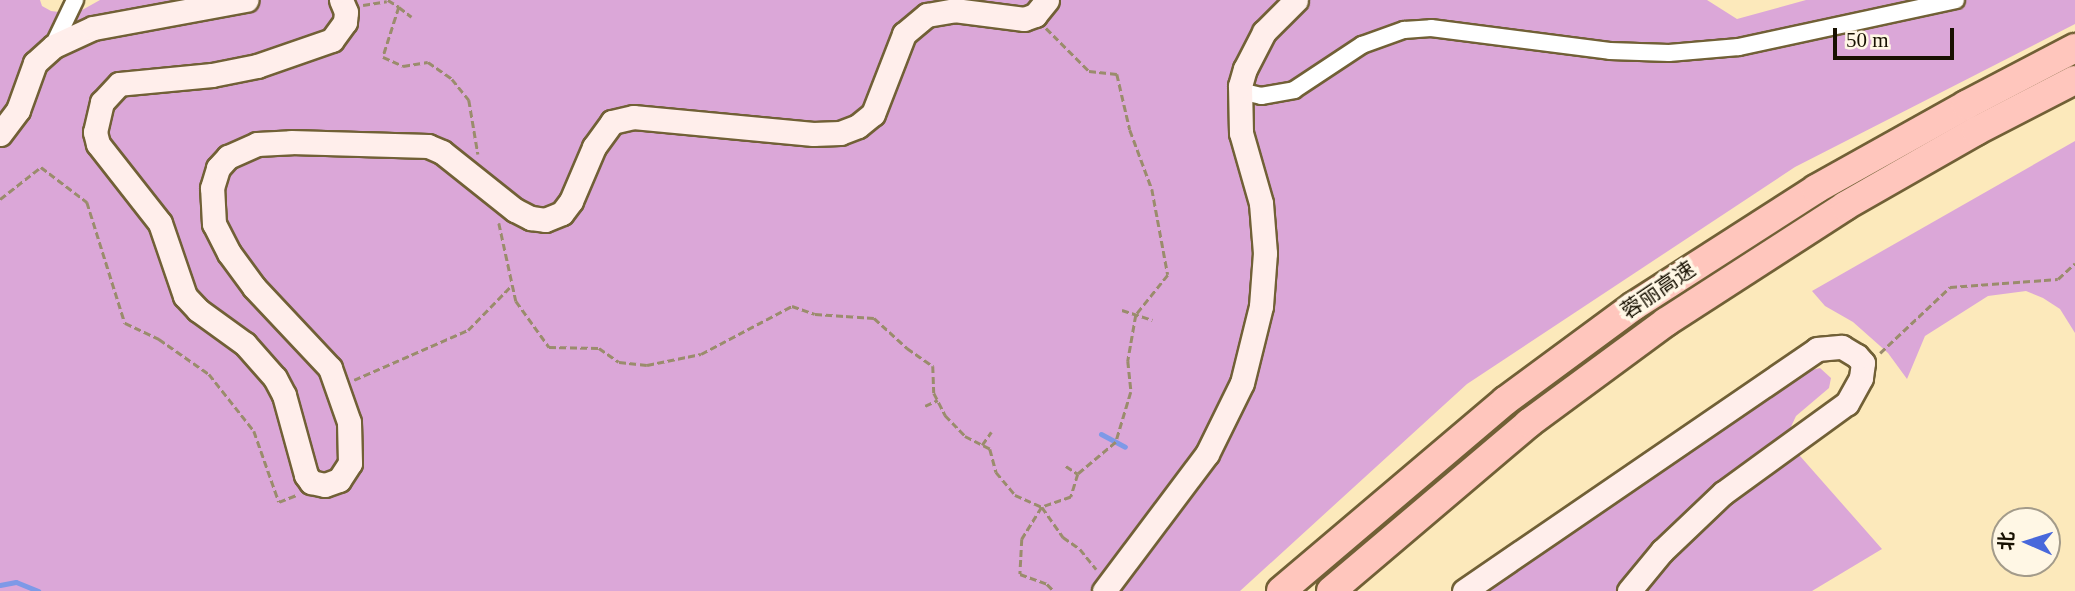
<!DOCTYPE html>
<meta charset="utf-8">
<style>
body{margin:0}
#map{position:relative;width:2075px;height:591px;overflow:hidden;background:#fce9bb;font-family:"Times New Roman","Noto Sans SC",serif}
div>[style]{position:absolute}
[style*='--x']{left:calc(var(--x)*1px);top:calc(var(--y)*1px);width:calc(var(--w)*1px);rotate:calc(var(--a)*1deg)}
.green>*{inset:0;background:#dba7d8}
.stream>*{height:5px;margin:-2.5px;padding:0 2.5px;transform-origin:2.5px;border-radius:2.5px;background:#7e99e7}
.path>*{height:2.5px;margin-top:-1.25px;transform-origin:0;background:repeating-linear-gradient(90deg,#9a8c6c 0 7px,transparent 0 10.5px)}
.roads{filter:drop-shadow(2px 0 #716036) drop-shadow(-2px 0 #716036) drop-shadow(0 2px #716036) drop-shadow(0 -2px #716036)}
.street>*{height:16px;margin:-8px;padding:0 8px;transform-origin:8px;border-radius:8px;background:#fff}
.secondary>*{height:23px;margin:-11.5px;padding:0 11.5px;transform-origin:11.5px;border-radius:11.5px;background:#ffeeeb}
.highway>*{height:28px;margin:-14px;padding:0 14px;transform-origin:14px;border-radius:14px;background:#ffc6bd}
span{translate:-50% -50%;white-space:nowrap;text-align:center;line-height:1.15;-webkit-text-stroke:7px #fff7e5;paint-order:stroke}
.street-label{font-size:21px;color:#181102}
.north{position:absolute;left:1991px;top:507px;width:70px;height:70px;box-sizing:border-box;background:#fff7e5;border:2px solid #a39b8a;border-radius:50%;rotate:273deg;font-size:19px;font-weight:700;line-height:28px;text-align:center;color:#181102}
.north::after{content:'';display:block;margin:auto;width:24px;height:32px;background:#4868db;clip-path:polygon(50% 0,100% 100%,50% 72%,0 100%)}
.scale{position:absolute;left:1833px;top:28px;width:121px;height:32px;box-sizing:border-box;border:4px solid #181102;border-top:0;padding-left:9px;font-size:21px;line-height:24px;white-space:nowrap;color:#181102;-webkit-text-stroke:5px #fff7e5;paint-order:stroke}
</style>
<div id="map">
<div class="green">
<div style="clip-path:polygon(0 0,40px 0,42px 6px,51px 11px,75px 14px,100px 0,1707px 0,1737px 19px,1806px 0,2075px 0,2075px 24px,1795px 167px,1467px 384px,1240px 591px,0 591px)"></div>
<div style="clip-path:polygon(2075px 141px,2075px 333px,2060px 309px,2043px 298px,2026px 291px,1988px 296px,1925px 336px,1907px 379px,1888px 353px,1853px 322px,1825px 306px,1812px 291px)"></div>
<div style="clip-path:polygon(1820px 368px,1831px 378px,1829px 388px,1796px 416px,1790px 429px,1800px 456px,1882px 549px,1812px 591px,1485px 591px,1799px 373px)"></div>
</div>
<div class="stream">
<div style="--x:1101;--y:434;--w:27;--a:28"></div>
<div style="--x:0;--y:585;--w:16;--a:-11"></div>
<div style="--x:16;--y:582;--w:24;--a:22"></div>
</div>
<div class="path">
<div style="--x:388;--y:0;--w:13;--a:32"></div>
<div style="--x:399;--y:7;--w:52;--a:107.7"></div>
<div style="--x:383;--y:57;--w:22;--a:24"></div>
<div style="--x:403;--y:66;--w:25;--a:-9"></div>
<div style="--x:428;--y:62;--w:29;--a:35"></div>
<div style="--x:452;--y:79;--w:27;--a:51"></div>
<div style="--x:469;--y:100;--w:55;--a:80.5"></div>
<div style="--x:363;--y:5;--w:24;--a:-9"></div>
<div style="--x:399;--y:7;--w:16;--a:38"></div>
<div style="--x:1046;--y:28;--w:61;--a:45"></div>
<div style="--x:1089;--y:71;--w:28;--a:6"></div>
<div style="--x:1117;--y:74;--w:57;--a:76.9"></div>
<div style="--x:1130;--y:130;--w:63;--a:69.6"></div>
<div style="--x:1152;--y:189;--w:87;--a:79.5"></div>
<div style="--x:1168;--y:275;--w:51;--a:128.7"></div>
<div style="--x:1136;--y:315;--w:47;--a:99.9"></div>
<div style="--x:1128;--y:361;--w:31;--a:84"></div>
<div style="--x:1131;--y:392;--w:52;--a:106.7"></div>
<div style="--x:1116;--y:442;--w:50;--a:139.9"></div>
<div style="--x:1078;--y:474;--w:24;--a:107"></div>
<div style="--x:1071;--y:497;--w:31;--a:161"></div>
<div style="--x:1042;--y:507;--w:37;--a:55"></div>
<div style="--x:1063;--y:537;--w:21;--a:35"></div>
<div style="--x:1080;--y:549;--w:26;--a:51"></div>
<div style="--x:0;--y:199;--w:52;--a:-38"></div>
<div style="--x:41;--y:167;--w:58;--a:37.3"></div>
<div style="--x:87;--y:202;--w:127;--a:72.6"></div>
<div style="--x:125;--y:323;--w:38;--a:25"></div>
<div style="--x:159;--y:339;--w:61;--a:35"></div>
<div style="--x:209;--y:374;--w:73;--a:51.7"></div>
<div style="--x:254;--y:431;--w:75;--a:70.6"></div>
<div style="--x:279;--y:502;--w:18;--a:-22"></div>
<div style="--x:499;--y:223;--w:80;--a:77.7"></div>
<div style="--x:516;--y:301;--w:57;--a:54.3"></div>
<div style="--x:549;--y:347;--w:50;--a:1.1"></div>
<div style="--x:599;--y:348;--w:24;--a:35"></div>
<div style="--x:619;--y:362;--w:28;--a:6"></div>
<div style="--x:647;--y:365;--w:55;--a:-11.5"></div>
<div style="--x:701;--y:354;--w:103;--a:-27.8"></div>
<div style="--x:792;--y:306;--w:24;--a:19"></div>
<div style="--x:815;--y:314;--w:59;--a:3.9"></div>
<div style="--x:874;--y:318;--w:45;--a:42.3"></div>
<div style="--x:907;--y:348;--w:32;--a:35"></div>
<div style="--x:933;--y:366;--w:27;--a:88"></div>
<div style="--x:934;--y:393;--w:25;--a:63"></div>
<div style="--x:945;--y:415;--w:29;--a:46"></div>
<div style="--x:965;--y:436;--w:28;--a:27"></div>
<div style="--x:990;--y:449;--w:24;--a:75"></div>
<div style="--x:996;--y:472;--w:30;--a:50"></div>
<div style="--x:1015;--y:495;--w:30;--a:24"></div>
<div style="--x:1042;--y:507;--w:38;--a:122"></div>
<div style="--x:1022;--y:539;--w:35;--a:93"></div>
<div style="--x:1020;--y:574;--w:29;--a:20"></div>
<div style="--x:1047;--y:584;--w:10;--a:45"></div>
<div style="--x:1122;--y:310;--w:32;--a:18"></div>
<div style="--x:1880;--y:353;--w:96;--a:-43.3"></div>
<div style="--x:1950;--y:287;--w:108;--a:-4.2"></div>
<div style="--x:2058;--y:279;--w:23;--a:-43"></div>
<div style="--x:354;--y:380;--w:124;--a:-23.7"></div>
<div style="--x:468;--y:330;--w:62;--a:-45.7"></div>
<div style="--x:925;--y:406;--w:14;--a:-25"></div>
<div style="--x:982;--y:445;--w:16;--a:-55"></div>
<div style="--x:1066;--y:466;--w:14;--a:34"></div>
</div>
<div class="roads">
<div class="street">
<div style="--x:53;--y:46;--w:51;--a:-64.4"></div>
<div style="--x:1240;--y:91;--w:22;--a:13"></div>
<div style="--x:1261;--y:96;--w:34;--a:-10"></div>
<div style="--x:1294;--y:90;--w:82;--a:-33.5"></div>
<div style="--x:1362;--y:45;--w:45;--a:-19.7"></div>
<div style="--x:1404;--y:30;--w:27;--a:-4"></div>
<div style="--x:1431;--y:28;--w:180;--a:7.3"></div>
<div style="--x:1610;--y:51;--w:59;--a:1.9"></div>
<div style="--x:1669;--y:53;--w:70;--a:-4.9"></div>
<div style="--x:1739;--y:47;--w:222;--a:-12.2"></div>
</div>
<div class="secondary">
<div style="--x:341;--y:0;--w:13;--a:67"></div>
<div style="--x:346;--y:12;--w:10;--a:96"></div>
<div style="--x:345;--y:22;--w:22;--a:126"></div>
<div style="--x:332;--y:40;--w:79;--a:160.9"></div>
<div style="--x:257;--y:66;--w:46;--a:168.7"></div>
<div style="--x:212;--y:75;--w:93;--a:174.5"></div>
<div style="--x:119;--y:84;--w:25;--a:133"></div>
<div style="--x:102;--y:102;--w:31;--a:103"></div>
<div style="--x:95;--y:132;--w:12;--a:76"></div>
<div style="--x:98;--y:144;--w:100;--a:51.9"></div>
<div style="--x:160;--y:223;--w:77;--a:71.1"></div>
<div style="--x:185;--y:296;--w:19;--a:47"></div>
<div style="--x:198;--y:310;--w:58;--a:35.9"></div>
<div style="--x:245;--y:344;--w:45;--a:48.6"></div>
<div style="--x:275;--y:378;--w:19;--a:62"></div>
<div style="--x:284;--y:395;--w:83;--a:74.6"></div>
<div style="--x:306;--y:475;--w:9;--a:54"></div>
<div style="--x:311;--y:482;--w:14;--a:12"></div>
<div style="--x:325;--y:485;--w:15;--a:-20"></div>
<div style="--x:339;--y:480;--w:20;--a:-57"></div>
<div style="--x:350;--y:463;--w:41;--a:-91.4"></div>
<div style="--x:349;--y:422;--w:57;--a:-109.4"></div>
<div style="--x:330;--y:368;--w:111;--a:-133.2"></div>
<div style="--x:254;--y:287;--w:42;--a:-126.3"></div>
<div style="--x:229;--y:253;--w:33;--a:-117"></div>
<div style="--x:214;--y:224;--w:36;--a:-93"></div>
<div style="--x:212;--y:188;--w:21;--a:-73"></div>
<div style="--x:218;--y:168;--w:15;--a:-48"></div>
<div style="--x:228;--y:157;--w:32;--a:-24"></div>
<div style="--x:257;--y:144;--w:34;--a:-3"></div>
<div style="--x:291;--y:142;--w:137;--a:1.7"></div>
<div style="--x:428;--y:146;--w:15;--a:23"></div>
<div style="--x:442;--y:152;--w:93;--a:38.5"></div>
<div style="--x:515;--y:210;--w:18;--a:27"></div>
<div style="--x:531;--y:218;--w:14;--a:8"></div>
<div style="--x:545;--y:220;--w:18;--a:-22"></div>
<div style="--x:562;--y:213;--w:15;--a:-53"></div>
<div style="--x:571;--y:201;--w:59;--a:-66.9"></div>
<div style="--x:594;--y:147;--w:31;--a:-54"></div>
<div style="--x:612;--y:122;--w:22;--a:-13"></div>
<div style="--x:633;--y:117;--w:181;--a:5.4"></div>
<div style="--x:813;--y:134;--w:27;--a:-2"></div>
<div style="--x:840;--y:133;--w:19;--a:-21"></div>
<div style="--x:858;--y:126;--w:19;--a:-39"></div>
<div style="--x:873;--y:114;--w:86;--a:-68.8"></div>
<div style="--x:904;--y:34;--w:30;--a:-40"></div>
<div style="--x:927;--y:15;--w:27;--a:-10"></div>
<div style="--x:954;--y:10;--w:71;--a:7.3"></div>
<div style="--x:1024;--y:19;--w:12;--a:-20"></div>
<div style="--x:1035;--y:15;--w:19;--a:-51"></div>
<div style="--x:0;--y:134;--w:30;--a:-53"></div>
<div style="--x:18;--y:110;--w:50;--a:-70.1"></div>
<div style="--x:35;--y:63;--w:25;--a:-42"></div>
<div style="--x:54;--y:46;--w:43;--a:-24.8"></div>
<div style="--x:93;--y:28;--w:156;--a:-10.4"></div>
<div style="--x:1104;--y:591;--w:171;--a:-53.1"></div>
<div style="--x:1207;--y:454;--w:79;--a:-63.8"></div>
<div style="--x:1242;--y:383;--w:79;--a:-76.1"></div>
<div style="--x:1261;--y:306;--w:53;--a:-85.7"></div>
<div style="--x:1265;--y:253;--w:50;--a:-94.6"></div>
<div style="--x:1261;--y:203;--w:73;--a:-105.9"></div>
<div style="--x:1241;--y:133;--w:47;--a:-91.2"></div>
<div style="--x:1240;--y:86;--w:18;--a:-74"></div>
<div style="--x:1245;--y:69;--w:42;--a:-62.8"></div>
<div style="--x:1264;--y:32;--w:45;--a:-45"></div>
<div style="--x:1464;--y:591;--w:428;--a:-34.4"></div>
<div style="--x:1817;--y:349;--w:25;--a:-5"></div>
<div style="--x:1842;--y:347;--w:17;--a:31"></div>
<div style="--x:1857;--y:356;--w:9;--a:49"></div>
<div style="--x:1863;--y:363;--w:15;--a:98"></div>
<div style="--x:1861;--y:378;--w:29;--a:119"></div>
<div style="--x:1847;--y:403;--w:153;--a:144"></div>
<div style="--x:1723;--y:493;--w:84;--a:136.4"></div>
<div style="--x:1662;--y:551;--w:52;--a:129.5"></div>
</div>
<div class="highway">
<div style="--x:1281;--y:591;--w:294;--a:-40.3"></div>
<div style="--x:1505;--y:401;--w:160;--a:-36.4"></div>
<div style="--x:1634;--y:306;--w:216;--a:-32.7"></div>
<div style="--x:1816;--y:189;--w:172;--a:-29.2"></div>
<div style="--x:1966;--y:105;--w:123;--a:-27.6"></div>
<div style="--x:1331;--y:591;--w:260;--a:-40.3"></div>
<div style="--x:1529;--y:423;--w:170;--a:-36.4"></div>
<div style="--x:1666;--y:322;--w:213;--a:-32.9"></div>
<div style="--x:1845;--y:206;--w:151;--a:-29.8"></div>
<div style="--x:1976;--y:131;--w:111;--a:-27.3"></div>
</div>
</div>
<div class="street-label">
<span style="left:1658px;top:290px;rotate:-34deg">蓉丽高速</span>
</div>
<div class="north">北</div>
<div class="scale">50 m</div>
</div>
